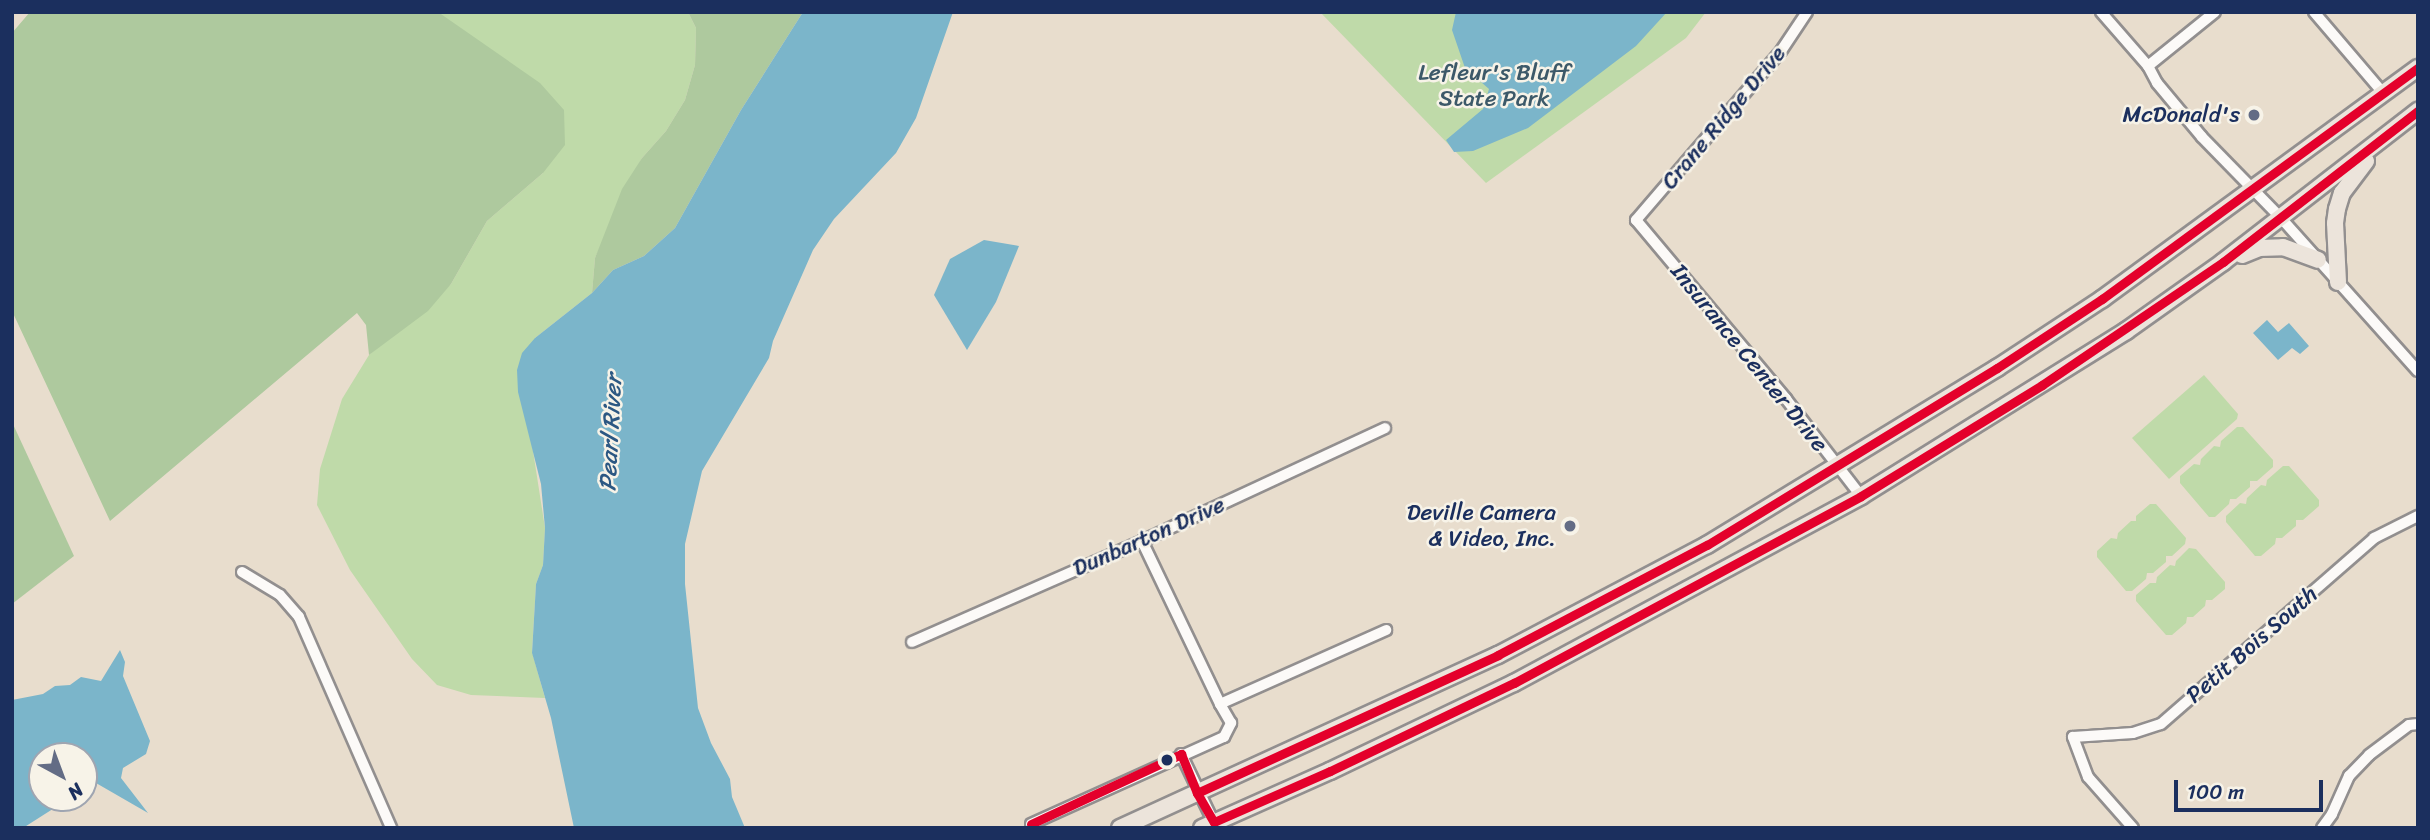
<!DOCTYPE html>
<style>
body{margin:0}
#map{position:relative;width:2430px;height:840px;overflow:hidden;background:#e8ddcd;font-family:Sriracha,sans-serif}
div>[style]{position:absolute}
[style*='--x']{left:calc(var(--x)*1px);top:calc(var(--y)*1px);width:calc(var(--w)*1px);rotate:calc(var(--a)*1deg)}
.green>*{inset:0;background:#bfdaa9}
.forest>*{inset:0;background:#aec99e}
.water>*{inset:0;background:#7bb5ca}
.roads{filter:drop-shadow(2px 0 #928f8f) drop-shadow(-2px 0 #928f8f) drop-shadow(0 2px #928f8f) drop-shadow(0 -2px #928f8f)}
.minor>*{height:10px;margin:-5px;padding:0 5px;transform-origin:5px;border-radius:5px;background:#fcfaf8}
.highway>*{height:16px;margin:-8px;padding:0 8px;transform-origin:8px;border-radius:8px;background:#ece4db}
.bus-1>*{height:9px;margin:-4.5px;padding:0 4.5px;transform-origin:4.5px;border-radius:4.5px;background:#e4002b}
.dots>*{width:19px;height:19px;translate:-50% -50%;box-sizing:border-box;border:4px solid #f7f3e8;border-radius:50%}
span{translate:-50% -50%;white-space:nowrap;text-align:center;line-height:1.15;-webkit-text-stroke:5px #f7f3e8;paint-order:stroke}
.park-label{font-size:23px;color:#3c5969}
.poi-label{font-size:23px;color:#1b2f5e}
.right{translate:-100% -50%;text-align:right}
.street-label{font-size:23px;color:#1b2f5e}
.water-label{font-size:24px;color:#2c5883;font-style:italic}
.frame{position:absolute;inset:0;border:14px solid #1b2f5e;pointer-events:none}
.north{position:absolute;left:28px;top:742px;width:70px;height:70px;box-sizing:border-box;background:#f7f3e8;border:2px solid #9fa5b1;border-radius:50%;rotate:139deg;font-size:19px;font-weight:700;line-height:28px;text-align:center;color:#1b2f5e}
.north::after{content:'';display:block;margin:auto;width:24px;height:32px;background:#636c85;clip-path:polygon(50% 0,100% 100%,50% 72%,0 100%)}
.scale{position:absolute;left:2174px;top:780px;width:149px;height:32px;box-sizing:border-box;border:4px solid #1b2f5e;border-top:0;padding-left:9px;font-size:21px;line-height:24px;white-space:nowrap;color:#1b2f5e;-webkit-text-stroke:5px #f7f3e8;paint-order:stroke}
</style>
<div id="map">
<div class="green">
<div style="clip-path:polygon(438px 12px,688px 12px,696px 28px,695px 65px,685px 100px,666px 131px,642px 158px,595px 258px,592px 293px,535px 338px,531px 438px,545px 528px,543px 565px,536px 584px,532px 652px,545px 698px,471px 695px,437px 685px,412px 659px,350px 570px,317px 505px,320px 469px,342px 399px,369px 355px,451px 284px,487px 221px,543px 173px,448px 22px)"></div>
<div style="clip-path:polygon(1320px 12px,1706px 12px,1686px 38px,1486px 183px)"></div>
<div style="clip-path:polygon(2204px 375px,2238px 414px,2237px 419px,2169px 479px,2132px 438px)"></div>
<div style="clip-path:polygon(2237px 427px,2243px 427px,2273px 460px,2273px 467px,2257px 481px,2250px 481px,2250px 487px,2236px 499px,2230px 499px,2229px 504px,2215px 517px,2209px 517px,2180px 483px,2180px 476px,2194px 464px,2200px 465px,2201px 459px,2214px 446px,2220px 447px,2221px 441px)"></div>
<div style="clip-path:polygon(2283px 466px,2289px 466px,2319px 500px,2319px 506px,2303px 520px,2296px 520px,2296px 526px,2282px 538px,2276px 538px,2275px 544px,2261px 556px,2255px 556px,2226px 522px,2226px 516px,2240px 503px,2246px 504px,2247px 498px,2261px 485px,2266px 486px,2267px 480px)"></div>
<div style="clip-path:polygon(2150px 504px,2156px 504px,2186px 538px,2185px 544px,2172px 556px,2166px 556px,2166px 562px,2153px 573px,2147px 573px,2146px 579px,2132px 591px,2126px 591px,2097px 557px,2097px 551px,2111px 538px,2117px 539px,2118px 533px,2131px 521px,2136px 521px,2136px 516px)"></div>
<div style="clip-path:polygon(2189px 548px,2196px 549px,2225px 582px,2225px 589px,2212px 600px,2206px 600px,2205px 606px,2193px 617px,2187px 617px,2186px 623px,2172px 635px,2166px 635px,2136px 601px,2136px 595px,2150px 583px,2156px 583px,2157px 577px,2170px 565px,2175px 566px,2176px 561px)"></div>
</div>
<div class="forest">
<div style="clip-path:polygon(30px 12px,438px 12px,540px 83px,564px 110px,565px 145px,543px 173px,487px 221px,451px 284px,428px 311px,369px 355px,366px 325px,357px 313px,110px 521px,12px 311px,12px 33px)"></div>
<div style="clip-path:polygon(688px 12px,803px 12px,741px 110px,675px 228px,644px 256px,613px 270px,592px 293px,595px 258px,622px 189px,642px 158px,666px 131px,685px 100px,695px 65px,696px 28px)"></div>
<div style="clip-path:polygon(12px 422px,74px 556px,12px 604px)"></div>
</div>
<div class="water">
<div style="clip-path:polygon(803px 12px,953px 12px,916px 118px,896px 153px,834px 219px,813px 250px,773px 341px,769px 358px,702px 471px,685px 544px,685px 584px,698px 708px,711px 743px,730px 779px,732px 797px,745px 828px,574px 828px,551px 718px,532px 653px,536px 584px,543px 565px,545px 528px,541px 484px,518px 392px,517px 370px,522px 353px,535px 338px,592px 293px,613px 270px,644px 256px,675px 228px,741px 110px)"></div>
<div style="clip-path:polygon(1456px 12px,1667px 12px,1636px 46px,1528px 128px,1473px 151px,1454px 152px,1446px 140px,1483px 109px,1489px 89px,1465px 68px,1452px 30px)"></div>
<div style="clip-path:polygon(984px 240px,1019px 246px,996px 302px,967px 350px,934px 295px,950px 259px)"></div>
<div style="clip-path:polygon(2267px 320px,2278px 332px,2289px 323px,2309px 346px,2300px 354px,2292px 348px,2278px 360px,2253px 333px)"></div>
<div style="clip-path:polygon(120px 650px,125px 662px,123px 676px,150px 741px,146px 754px,123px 768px,121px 778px,148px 813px,96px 783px,90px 782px,84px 787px,84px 756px,42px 756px,42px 798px,70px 798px,23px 828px,12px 828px,12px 700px,43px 694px,55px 686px,70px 685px,81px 677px,101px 681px)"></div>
</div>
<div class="roads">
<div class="minor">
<div style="--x:1807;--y:12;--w:47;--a:123.7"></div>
<div style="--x:1781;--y:51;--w:223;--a:130.6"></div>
<div style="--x:1636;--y:220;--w:234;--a:50"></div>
<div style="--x:1786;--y:399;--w:123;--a:52.3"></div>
<div style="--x:2101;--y:12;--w:72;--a:49"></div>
<div style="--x:2148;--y:66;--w:19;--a:62"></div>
<div style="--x:2157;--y:83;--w:70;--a:50.2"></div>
<div style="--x:2202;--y:137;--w:113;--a:45.7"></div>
<div style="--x:2281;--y:218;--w:205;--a:48.2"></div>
<div style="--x:2314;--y:12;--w:108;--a:49.5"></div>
<div style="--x:2148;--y:66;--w:86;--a:-38.9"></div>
<div style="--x:1142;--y:541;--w:181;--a:64.4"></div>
<div style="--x:242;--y:572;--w:44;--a:31.2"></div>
<div style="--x:280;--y:595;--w:29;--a:49"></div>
<div style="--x:299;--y:617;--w:230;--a:66.4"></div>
<div style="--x:912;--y:642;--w:251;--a:-23.7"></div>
<div style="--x:1142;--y:541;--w:268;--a:-24.9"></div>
<div style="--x:1181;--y:754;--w:81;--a:64.4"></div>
<div style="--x:1031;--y:824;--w:212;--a:-24.3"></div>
<div style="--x:1224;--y:737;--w:16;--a:-63"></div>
<div style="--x:1231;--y:723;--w:22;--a:-120"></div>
<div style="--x:1220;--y:704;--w:182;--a:-24"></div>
<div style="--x:2133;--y:828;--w:68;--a:-131.4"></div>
<div style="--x:2088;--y:777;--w:43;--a:-110.6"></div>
<div style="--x:2073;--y:737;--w:60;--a:-3.8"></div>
<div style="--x:2133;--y:733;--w:29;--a:-18"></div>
<div style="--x:2161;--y:724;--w:283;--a:-41.1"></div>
<div style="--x:2374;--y:538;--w:49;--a:-26.6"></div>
<div style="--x:2322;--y:828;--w:17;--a:-54"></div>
<div style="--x:2332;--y:814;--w:42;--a:-65.9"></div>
<div style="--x:2349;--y:776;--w:29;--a:-46"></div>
<div style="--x:2369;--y:755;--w:50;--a:-36.9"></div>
<div style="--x:2409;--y:725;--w:9;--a:-6"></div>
</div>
<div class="highway">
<div style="--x:2242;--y:255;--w:18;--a:-22"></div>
<div style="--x:2259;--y:248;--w:24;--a:-2"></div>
<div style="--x:2283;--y:247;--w:37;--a:20"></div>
<div style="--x:2338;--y:282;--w:59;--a:-92.9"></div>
<div style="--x:2335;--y:223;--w:14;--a:-82"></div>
<div style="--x:2337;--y:209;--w:17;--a:-73"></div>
<div style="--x:2342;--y:193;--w:40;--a:-53"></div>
<div style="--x:1120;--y:828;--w:416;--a:-24.6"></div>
<div style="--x:1498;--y:655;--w:236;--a:-27.8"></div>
<div style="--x:1707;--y:545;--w:340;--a:-31.4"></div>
<div style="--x:1997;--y:368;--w:126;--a:-33.3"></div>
<div style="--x:2102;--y:299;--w:391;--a:-36.2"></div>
<div style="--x:1202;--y:828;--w:140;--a:-24"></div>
<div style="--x:1330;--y:771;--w:204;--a:-25.6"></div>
<div style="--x:1514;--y:683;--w:394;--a:-28.3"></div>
<div style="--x:1861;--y:496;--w:312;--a:-31.9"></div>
<div style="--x:2126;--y:331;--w:119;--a:-35.4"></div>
<div style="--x:2223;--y:262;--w:247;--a:-37.8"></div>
</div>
</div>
<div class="bus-1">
<div style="--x:1197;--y:793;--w:331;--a:-24.6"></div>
<div style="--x:1498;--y:655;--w:236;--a:-27.8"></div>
<div style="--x:1707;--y:545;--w:340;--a:-31.4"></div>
<div style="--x:1997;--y:368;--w:126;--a:-33.3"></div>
<div style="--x:2102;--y:299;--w:391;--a:-36.2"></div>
<div style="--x:1031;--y:824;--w:166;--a:-25"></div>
<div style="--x:1181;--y:754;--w:42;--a:67.7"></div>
<div style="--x:1197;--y:793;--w:34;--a:60"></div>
<div style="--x:1214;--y:822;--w:127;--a:-23.7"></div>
<div style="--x:1330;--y:771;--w:204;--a:-25.6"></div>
<div style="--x:1514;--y:683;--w:394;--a:-28.3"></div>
<div style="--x:1861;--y:496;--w:212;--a:-31.5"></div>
<div style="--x:2042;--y:385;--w:219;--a:-34.2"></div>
<div style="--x:2223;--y:262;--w:247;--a:-37.8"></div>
</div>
<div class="dots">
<div style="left:2254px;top:115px;background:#636c85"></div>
<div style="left:1570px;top:526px;background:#636c85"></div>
<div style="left:1167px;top:760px;background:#1b2f5e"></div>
</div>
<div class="park-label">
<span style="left:1494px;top:86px">Lefleur's Bluff<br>State Park</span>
</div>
<div class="poi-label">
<span class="right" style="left:2240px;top:115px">McDonald's</span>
<span class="right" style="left:1556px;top:526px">Deville Camera<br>&amp; Video, Inc.</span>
</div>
<div class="street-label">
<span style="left:1724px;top:118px;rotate:-50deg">Crane Ridge Drive</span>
<span style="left:1749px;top:358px;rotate:51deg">Insurance Center Drive</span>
<span style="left:1149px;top:537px;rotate:-24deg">Dunbarton Drive</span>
<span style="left:2252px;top:645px;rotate:-41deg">Petit Bois South</span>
</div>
<div class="water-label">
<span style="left:611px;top:433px;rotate:-87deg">Pearl River</span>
</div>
<div class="frame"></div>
<div class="north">N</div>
<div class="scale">100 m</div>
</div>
